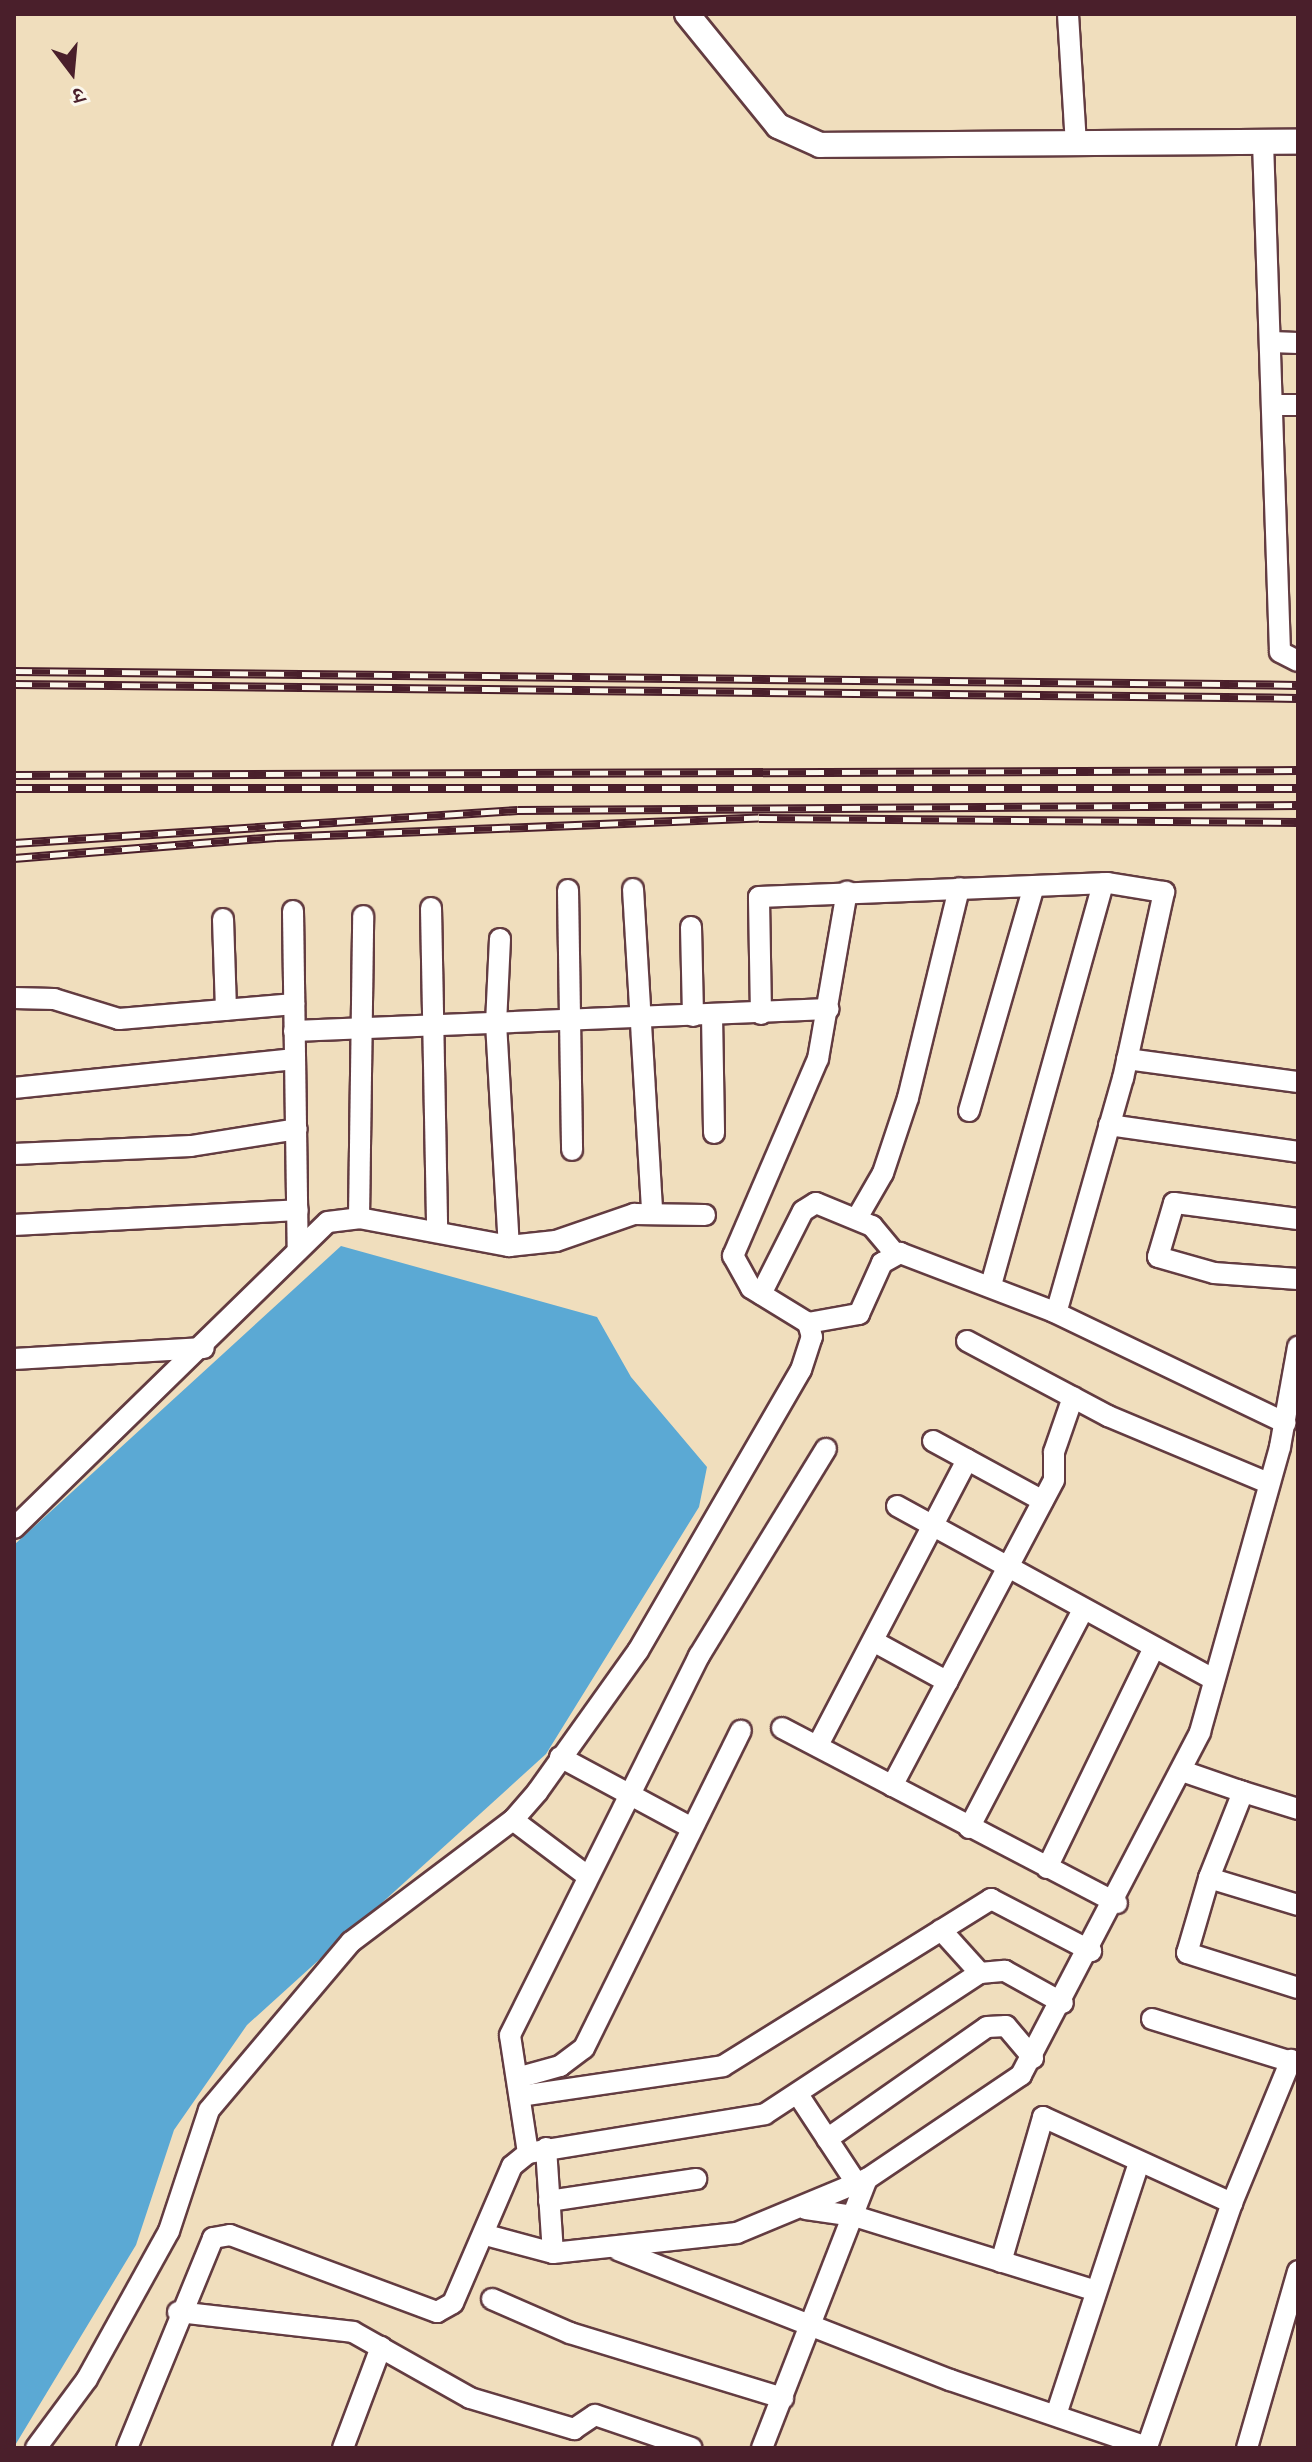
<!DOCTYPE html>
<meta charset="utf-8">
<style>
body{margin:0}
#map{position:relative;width:1312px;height:2462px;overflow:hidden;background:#f0debd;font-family:"Libre Caslon Text","Noto Serif Devanagari",serif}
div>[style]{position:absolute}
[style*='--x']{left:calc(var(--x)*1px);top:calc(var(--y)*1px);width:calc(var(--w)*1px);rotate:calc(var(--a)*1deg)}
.water>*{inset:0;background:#5ba9d4}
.roads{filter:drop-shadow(2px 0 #633c41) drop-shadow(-2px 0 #633c41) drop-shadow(0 2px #633c41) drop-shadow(0 -2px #633c41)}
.minor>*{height:20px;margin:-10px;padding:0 10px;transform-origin:10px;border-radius:10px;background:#fff}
.tertiary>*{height:24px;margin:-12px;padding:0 12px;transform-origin:12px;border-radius:12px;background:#fff}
.rail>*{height:9px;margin-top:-4.5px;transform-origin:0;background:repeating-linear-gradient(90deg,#fbf7ec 0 18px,#4a1f2b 0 36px);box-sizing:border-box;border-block:2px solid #4a1f2b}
span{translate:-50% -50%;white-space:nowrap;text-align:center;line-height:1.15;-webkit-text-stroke:6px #fbf7ec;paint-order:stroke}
.frame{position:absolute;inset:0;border:16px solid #4a1f2b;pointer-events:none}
.north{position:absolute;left:32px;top:32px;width:80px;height:80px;-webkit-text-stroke:6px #fbf7ec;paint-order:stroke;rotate:164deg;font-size:22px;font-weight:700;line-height:32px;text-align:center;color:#4a1f2b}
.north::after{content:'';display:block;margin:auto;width:28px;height:36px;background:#4a1f2b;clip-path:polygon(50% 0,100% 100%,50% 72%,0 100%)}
</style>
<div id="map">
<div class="water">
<div style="clip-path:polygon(341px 1246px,597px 1317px,631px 1377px,707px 1467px,699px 1507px,546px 1754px,247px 2025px,174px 2130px,136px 2245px,14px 2447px,14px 1545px)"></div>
</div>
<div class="roads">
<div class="minor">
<div style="--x:1068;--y:14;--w:129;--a:86.5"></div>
<div style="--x:1263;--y:142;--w:510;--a:88.09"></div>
<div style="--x:1280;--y:652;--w:20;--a:27"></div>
<div style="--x:1271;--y:342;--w:27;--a:2"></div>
<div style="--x:1273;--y:405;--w:25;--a:0"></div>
<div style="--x:633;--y:889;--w:324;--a:86.6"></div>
<div style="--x:568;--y:890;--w:260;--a:89.1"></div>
<div style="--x:431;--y:908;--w:324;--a:88.9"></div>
<div style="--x:293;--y:911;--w:339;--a:89.2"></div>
<div style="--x:223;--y:919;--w:91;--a:88.1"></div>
<div style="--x:691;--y:927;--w:89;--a:88.7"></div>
<div style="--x:500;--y:939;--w:84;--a:92.7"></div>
<div style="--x:496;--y:1023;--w:223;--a:86.7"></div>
<div style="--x:14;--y:998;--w:40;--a:1.4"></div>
<div style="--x:54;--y:999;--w:68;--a:17.1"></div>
<div style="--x:119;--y:1019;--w:176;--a:-4.9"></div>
<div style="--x:761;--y:1014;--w:117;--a:-91"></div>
<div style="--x:759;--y:897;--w:349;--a:-2.3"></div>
<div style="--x:1108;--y:883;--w:57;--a:9.1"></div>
<div style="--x:1164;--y:892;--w:190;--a:102.4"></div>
<div style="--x:1123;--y:1078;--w:244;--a:105.9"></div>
<div style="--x:712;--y:1015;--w:118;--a:89"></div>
<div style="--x:294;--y:1031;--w:535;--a:-2.35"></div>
<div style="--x:1127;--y:1059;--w:173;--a:7.7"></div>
<div style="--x:14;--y:1088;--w:282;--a:-5.9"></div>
<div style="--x:969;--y:1111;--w:234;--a:-73.9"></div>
<div style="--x:1109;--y:1125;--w:191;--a:8.1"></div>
<div style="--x:14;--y:1154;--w:177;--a:-2.6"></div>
<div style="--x:191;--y:1146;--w:107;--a:-9.1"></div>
<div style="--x:359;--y:1218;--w:302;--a:-89.2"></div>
<div style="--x:857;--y:1218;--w:52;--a:-60"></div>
<div style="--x:883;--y:1173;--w:79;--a:-71.6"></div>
<div style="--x:908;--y:1098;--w:216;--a:-76.3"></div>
<div style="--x:1298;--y:1219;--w:125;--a:-172.6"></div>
<div style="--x:1174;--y:1203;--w:56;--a:106.5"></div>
<div style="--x:1158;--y:1257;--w:58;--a:15.9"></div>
<div style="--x:1214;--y:1273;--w:84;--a:4.1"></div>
<div style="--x:14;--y:1225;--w:284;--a:-3"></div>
<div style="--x:991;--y:1285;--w:417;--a:-74.4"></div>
<div style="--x:761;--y:1294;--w:93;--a:-63.2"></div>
<div style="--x:803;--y:1211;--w:15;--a:-32"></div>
<div style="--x:816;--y:1203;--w:61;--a:22.3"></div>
<div style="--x:872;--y:1226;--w:35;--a:50"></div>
<div style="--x:808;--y:1323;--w:52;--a:-10"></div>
<div style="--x:859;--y:1314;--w:56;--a:-65.7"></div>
<div style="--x:882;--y:1263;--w:21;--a:-29"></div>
<div style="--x:900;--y:1253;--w:163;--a:20.9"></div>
<div style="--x:1052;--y:1311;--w:259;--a:25.6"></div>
<div style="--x:967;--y:1341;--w:160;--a:28"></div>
<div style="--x:1108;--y:1416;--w:173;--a:22.7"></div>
<div style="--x:14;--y:1359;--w:190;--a:-3.3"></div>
<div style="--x:933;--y:1441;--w:125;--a:28.6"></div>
<div style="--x:897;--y:1506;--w:360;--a:28.7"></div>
<div style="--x:14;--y:1528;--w:438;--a:-44.3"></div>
<div style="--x:328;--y:1222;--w:31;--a:-7"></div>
<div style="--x:359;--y:1218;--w:153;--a:10.6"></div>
<div style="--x:509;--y:1246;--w:47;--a:-6.1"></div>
<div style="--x:556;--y:1241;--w:83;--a:-19.1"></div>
<div style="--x:634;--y:1214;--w:71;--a:0.8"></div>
<div style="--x:873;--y:1641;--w:85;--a:28.7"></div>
<div style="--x:782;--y:1728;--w:378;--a:27.6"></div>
<div style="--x:818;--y:1745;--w:322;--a:-62.4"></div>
<div style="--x:560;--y:1757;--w:148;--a:28.3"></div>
<div style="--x:1185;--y:1772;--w:61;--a:19"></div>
<div style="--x:1243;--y:1792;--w:92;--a:111.6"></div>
<div style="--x:1209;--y:1878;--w:93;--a:16.9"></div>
<div style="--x:892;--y:1786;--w:346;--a:-62.1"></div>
<div style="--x:1054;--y:1480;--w:28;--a:-90"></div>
<div style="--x:1054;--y:1452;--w:58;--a:-70.9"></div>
<div style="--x:1237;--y:1790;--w:64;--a:17.3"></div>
<div style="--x:513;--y:1820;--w:91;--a:37"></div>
<div style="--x:969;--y:1828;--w:246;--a:-62.4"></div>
<div style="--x:1047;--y:1868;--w:245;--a:-64.1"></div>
<div style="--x:1209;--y:1878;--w:78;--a:106.3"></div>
<div style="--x:1187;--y:1953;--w:116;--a:17.5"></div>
<div style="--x:941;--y:1930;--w:58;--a:47.8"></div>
<div style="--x:1152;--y:2019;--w:153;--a:17.1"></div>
<div style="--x:517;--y:2078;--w:45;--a:-15.6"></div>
<div style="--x:560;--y:2066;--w:30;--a:-37"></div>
<div style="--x:584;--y:2048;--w:354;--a:-63.7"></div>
<div style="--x:521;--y:2096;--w:204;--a:-8.4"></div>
<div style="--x:723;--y:2066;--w:316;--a:-31.9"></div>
<div style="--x:991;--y:1899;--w:113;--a:27.5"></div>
<div style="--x:799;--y:2096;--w:105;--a:56.6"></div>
<div style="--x:827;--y:2139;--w:195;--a:-35"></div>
<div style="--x:987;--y:2027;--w:19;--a:-3"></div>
<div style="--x:1006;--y:2026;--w:42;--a:49.8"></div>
<div style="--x:546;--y:2148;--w:105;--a:86.2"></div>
<div style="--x:528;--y:2153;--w:119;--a:-98.7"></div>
<div style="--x:510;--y:2035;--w:424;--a:-63.5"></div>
<div style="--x:699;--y:1656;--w:243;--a:-58.5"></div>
<div style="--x:549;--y:2201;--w:149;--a:-8.5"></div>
<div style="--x:806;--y:2209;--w:49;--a:8.3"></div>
<div style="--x:854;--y:2216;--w:253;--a:17.2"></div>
<div style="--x:486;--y:2235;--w:69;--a:15"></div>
<div style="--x:553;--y:2253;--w:185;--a:-6.2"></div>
<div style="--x:737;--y:2233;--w:141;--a:-22.6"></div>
<div style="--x:867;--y:2179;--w:186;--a:-34"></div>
<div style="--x:1021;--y:2075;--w:387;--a:-62.4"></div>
<div style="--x:1200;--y:1732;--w:296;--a:-74.3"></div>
<div style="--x:1280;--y:1447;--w:102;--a:-79.8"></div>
<div style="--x:618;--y:2250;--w:357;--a:21.4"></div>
<div style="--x:950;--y:2380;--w:208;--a:18.8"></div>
<div style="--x:1147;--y:2447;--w:258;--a:-70.8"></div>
<div style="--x:1001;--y:2262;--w:151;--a:-73.8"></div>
<div style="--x:1043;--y:2117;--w:208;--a:24.5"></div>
<div style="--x:1232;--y:2203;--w:155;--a:-67.6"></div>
<div style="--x:492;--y:2299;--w:85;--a:23.6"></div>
<div style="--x:570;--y:2333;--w:223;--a:17"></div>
<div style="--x:178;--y:2312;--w:176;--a:6.5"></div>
<div style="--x:353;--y:2332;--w:134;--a:29.4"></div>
<div style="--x:470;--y:2398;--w:109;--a:16.6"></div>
<div style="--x:574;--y:2429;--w:25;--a:-34"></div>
<div style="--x:595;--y:2415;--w:102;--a:18.8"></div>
<div style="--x:1056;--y:2415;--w:265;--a:-71.8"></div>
<div style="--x:36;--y:2448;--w:86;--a:-53.5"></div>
<div style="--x:87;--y:2379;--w:169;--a:-61"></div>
<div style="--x:169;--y:2231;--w:127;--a:-71.7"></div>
<div style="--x:209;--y:2110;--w:220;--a:-49.8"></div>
<div style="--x:351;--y:1942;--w:203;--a:-37"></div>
<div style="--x:513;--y:1820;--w:38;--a:-49"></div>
<div style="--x:538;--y:1791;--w:172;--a:-54.5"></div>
<div style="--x:638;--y:1651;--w:325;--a:-59.9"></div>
<div style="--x:801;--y:1370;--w:35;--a:-72"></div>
<div style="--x:812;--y:1337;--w:15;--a:-106"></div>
<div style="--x:808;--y:1323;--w:67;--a:-148.4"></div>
<div style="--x:751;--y:1288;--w:37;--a:-119"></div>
<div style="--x:733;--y:1256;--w:215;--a:-66.7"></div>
<div style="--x:818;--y:1059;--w:170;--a:-80.2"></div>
<div style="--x:127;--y:2448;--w:227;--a:-67.7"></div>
<div style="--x:213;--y:2238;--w:17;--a:-10"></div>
<div style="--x:230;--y:2235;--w:221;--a:20.4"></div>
<div style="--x:437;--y:2312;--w:18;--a:-29"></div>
<div style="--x:453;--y:2303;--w:149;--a:-66.7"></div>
<div style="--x:512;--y:2166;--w:21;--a:-39"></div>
<div style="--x:528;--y:2153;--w:240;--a:-9.3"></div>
<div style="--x:765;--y:2114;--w:257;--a:-33.3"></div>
<div style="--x:980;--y:1973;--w:25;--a:-5"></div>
<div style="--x:1005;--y:1971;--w:66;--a:28.9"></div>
<div style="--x:343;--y:2448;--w:108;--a:-69.4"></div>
<div style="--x:762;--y:2448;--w:289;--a:-68.7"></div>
<div style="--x:1247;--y:2448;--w:184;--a:-73.9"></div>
</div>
<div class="tertiary">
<div style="--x:687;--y:14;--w:144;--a:50.9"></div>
<div style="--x:778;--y:126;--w:46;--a:24.3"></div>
<div style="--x:820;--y:145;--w:478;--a:-0.4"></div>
</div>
</div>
<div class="rail">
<div style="--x:14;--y:671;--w:1284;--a:0.62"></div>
<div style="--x:14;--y:684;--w:1284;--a:0.62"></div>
<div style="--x:14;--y:775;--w:1284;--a:-0.22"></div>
<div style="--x:14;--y:788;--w:1284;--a:0"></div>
<div style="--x:14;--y:843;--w:505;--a:-3.75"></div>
<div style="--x:518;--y:810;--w:780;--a:-0.37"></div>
<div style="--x:14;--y:858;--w:263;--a:-4.6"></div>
<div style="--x:276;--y:837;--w:483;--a:-2.3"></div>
<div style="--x:759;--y:818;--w:539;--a:0.43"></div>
</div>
<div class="frame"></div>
<div class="north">उ</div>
</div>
